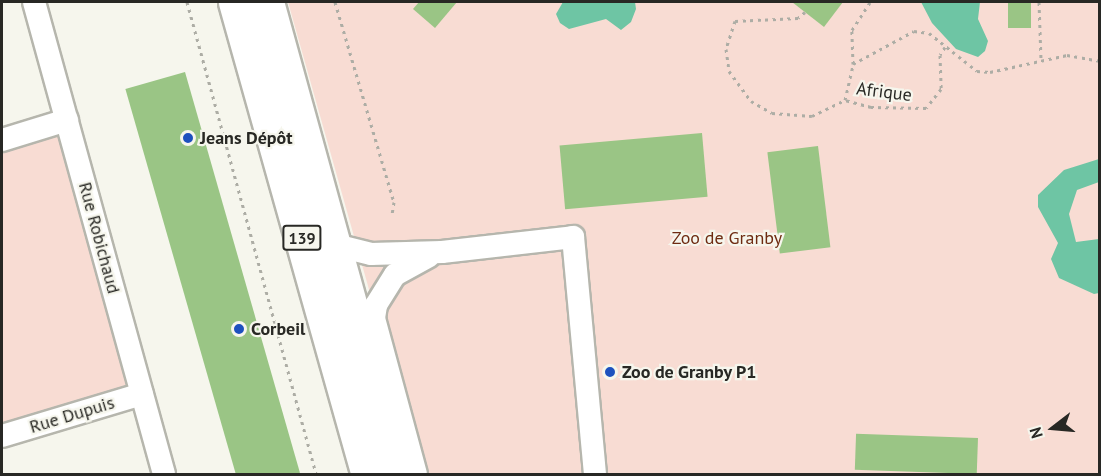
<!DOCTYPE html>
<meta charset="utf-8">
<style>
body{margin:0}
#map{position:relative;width:1101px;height:476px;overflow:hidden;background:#f6f6ed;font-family:"PT Sans",sans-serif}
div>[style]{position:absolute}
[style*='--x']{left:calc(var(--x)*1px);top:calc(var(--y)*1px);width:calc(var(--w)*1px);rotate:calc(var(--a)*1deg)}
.green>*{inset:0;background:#f8dcd3}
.water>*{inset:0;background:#6ec5a4}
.building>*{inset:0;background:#9ac585;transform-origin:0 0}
.path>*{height:3px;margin-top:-1.5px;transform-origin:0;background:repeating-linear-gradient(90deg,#adada5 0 3px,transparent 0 7.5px)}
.roads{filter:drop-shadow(2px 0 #b6b6ad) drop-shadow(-2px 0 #b6b6ad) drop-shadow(0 2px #b6b6ad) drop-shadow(0 -2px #b6b6ad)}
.minor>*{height:22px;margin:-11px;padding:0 11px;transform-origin:11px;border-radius:11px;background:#fff}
.highway>*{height:33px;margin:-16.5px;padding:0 16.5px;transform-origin:16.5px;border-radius:16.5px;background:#fff}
.dots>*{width:16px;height:16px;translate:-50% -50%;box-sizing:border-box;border:3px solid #f6f6ed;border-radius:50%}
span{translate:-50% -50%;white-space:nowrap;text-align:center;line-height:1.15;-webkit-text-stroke:4.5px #f6f6ed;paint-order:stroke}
.shield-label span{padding:2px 4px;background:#f6f6ed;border:2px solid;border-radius:4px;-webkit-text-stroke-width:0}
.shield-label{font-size:16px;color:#282824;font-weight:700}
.street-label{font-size:18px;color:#282824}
.poi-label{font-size:18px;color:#282824;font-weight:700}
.left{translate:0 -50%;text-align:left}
.park-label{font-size:18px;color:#6e2b11}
.frame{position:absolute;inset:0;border:3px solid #282824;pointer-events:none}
.north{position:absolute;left:1023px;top:398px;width:60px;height:60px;-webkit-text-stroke:4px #f6f6ed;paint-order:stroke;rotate:254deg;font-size:16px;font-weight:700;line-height:24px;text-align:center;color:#282824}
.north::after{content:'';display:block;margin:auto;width:21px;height:27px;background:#282824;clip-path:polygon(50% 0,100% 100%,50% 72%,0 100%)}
</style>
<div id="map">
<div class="green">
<div style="clip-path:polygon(288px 2px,1099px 2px,1099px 474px,421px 474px)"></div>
<div style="clip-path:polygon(57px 112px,131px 398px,2px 437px,2px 129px)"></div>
</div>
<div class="water">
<div style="clip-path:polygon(563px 2px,635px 2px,636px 9px,631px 22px,621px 30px,606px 19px,569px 29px,560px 23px,556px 14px)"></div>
<div style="clip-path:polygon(921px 2px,980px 2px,978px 19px,988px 41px,985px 51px,978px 57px,956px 49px,932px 23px)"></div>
<div style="clip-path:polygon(1099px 159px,1099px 182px,1077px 190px,1069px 214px,1076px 242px,1099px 239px,1099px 293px,1094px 294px,1059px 278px,1051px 259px,1058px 243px,1038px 207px,1038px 195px,1064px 170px)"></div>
</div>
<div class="building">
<div style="clip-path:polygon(419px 2px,457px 2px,435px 28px,413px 9px)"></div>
<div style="clip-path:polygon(792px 2px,843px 2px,824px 27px)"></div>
<div style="left:1008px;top:2px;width:23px;height:26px"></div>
<div style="left:185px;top:72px;width:417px;height:62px;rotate:74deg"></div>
<div style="left:702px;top:133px;width:64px;height:143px;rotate:85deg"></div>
<div style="left:818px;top:146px;width:102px;height:51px;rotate:83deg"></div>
<div style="left:978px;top:438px;width:36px;height:122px;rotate:92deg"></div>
</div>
<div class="path">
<div style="--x:187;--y:2;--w:489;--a:74.7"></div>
<div style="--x:335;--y:2;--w:209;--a:73.6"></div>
<div style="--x:394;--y:202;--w:12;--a:99"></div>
<div style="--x:1039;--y:2;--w:56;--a:88"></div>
<div style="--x:805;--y:12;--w:9;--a:139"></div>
<div style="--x:798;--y:18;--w:63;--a:177.3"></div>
<div style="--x:735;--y:21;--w:29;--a:108"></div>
<div style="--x:726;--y:49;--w:22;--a:82"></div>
<div style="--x:729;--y:71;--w:37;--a:54"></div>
<div style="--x:751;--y:101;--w:24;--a:30"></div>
<div style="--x:772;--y:113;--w:40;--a:4.3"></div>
<div style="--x:812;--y:116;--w:37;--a:-26"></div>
<div style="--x:945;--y:47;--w:9;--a:122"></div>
<div style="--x:940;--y:55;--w:34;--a:88"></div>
<div style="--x:941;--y:89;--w:24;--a:128"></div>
<div style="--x:926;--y:108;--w:55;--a:-179"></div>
<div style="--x:871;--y:107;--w:27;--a:-165"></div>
<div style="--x:845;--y:100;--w:37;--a:-77"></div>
<div style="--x:853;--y:64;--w:69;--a:-28.4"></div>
<div style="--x:914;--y:31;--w:15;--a:8"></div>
<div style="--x:929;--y:33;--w:61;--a:38.4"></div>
<div style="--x:977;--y:71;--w:13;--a:4"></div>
<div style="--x:990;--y:72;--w:79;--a:-12.4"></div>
<div style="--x:1067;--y:55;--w:34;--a:10"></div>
<div style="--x:853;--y:64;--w:34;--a:-92"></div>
<div style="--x:852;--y:30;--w:33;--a:-57"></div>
<div style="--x:1100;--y:221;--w:5;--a:90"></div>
</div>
<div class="roads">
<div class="minor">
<div style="--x:34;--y:2;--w:490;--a:74.6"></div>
<div style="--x:2;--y:140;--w:68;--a:-17.1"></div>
<div style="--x:327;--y:235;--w:20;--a:37"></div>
<div style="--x:343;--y:247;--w:29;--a:14"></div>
<div style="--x:371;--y:254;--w:71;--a:-1.6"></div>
<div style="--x:442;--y:252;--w:132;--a:-6.5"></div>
<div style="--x:573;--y:237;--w:238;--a:84.7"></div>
<div style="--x:2;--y:436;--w:146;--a:-16.7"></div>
<div style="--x:416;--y:474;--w:162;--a:-105.1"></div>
<div style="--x:374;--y:318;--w:13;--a:-81"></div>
<div style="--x:376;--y:305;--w:36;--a:-58"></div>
<div style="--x:395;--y:275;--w:39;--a:-29"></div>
</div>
<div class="highway">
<div style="--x:235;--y:2;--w:490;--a:74.3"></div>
<div style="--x:267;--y:2;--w:490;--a:74.6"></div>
</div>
</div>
<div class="dots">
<div style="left:188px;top:138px;background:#1d51be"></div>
<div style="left:239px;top:329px;background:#1d51be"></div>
<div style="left:610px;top:372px;background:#1d51be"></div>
</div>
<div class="shield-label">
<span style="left:302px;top:238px">139</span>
</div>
<div class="street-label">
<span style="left:884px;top:92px;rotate:7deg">Afrique</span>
<span style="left:99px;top:238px;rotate:75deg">Rue Robichaud</span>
<span style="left:72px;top:415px;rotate:-17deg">Rue Dupuis</span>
</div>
<div class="poi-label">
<span class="left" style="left:200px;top:138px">Jeans Dépôt</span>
<span class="left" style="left:251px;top:329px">Corbeil</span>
<span class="left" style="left:622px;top:372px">Zoo de Granby P1</span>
</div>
<div class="park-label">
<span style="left:727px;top:238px">Zoo de Granby</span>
</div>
<div class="frame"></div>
<div class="north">N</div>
</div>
